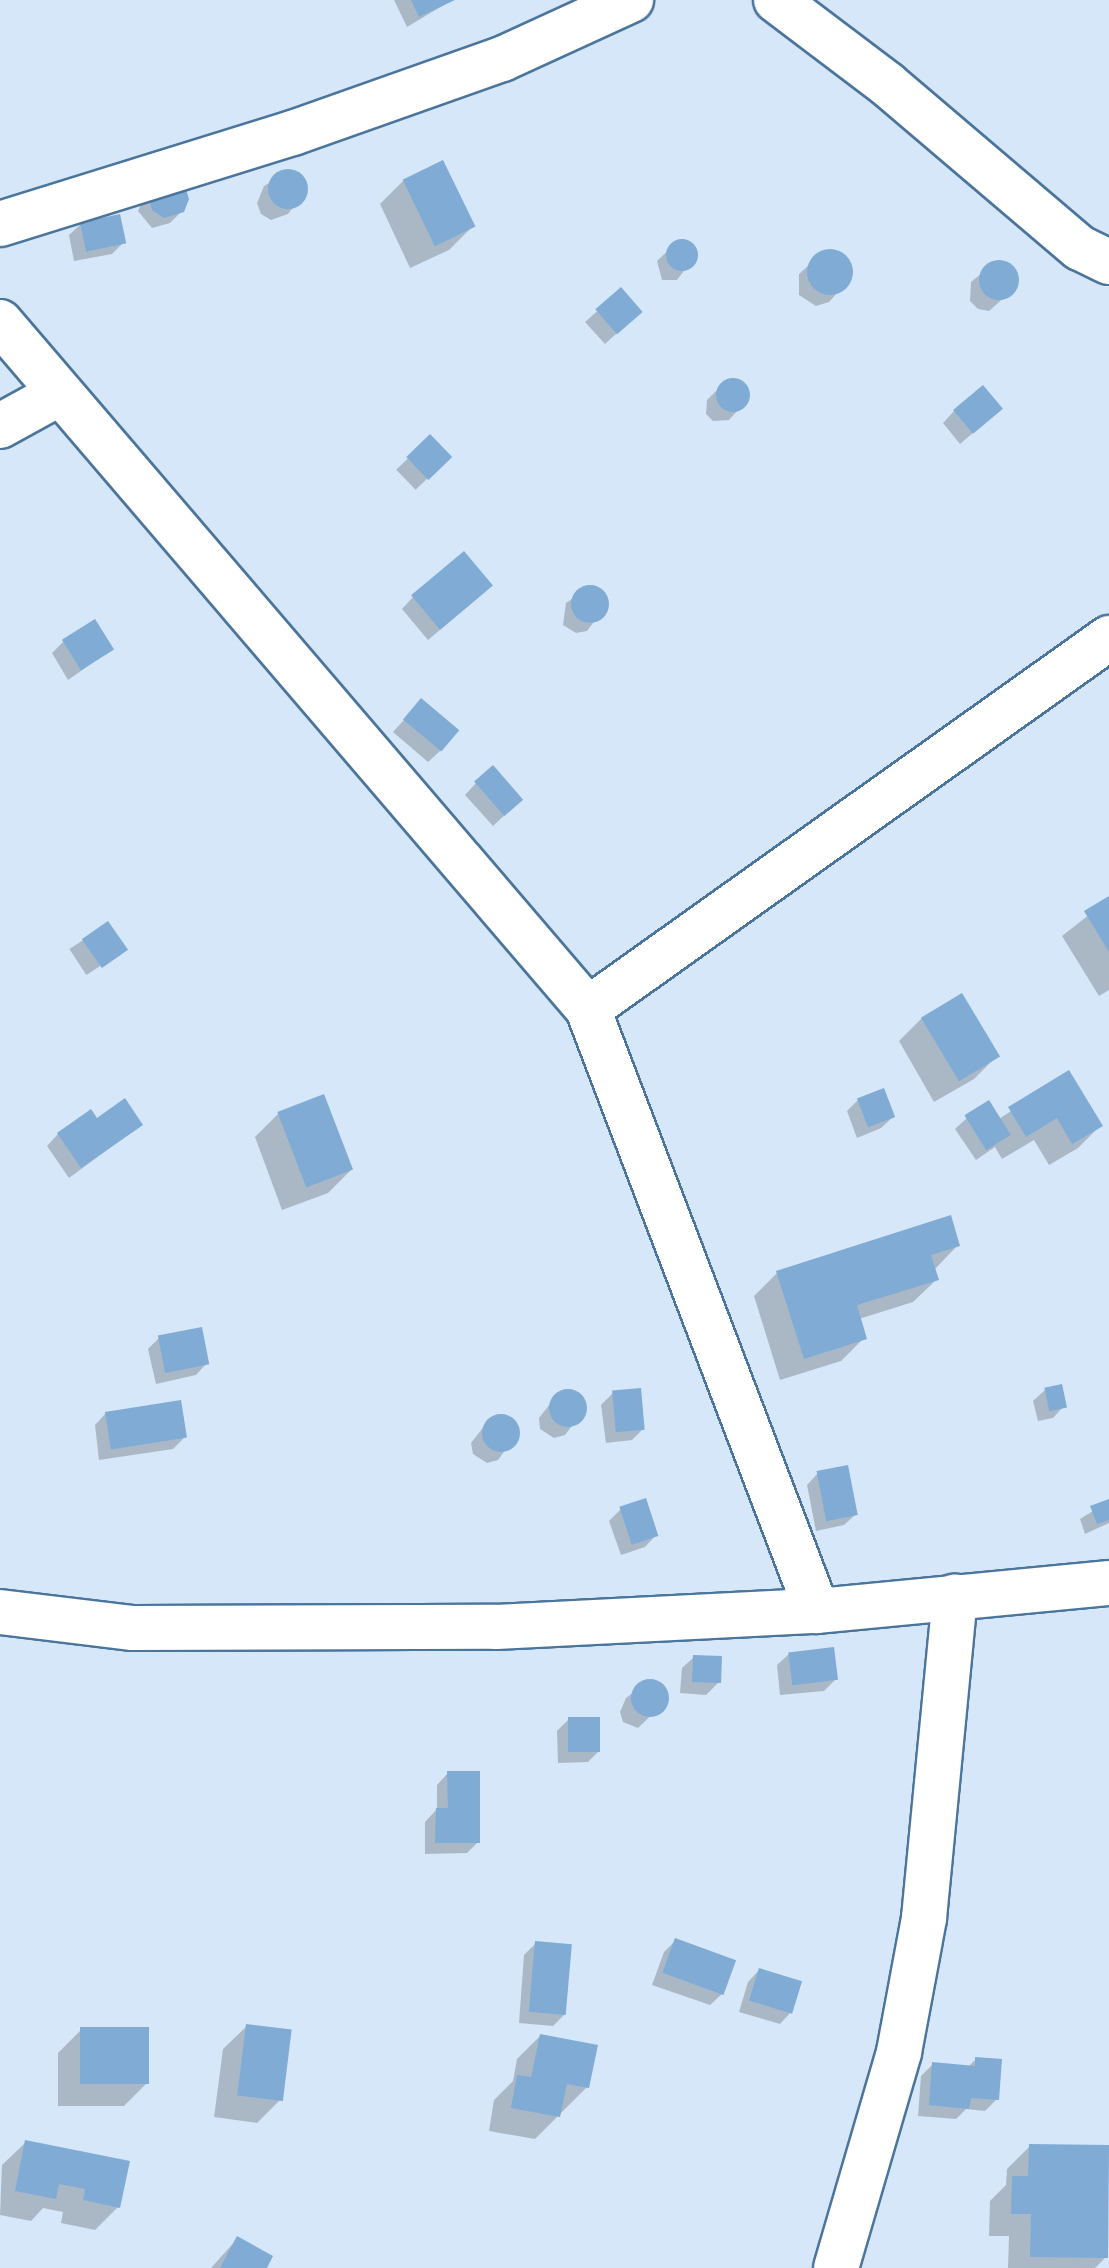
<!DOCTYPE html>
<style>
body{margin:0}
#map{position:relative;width:1109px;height:2268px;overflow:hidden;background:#d5e7f8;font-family:"Roboto Condensed",sans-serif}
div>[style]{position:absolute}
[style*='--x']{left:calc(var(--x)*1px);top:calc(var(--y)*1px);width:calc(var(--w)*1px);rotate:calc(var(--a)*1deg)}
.shadow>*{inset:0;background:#0003;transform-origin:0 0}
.building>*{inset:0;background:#7fabd5;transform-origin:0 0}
.round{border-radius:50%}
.roads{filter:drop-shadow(2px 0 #4b759c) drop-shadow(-2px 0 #4b759c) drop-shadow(0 2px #4b759c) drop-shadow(0 -2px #4b759c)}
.minor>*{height:44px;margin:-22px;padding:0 22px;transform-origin:22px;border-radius:22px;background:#fff}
span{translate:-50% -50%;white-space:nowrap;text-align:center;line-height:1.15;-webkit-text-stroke:6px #eaf3fc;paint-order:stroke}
</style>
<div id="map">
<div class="shadow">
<div style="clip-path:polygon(394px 0,452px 0,407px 27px)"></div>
<div style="clip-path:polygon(289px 171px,304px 179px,306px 191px,288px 214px,271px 220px,261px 214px,257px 203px,264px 186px)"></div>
<div style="clip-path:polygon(403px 181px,472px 227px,449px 250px,410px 268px,380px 204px)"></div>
<div style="clip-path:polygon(145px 196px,182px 211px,170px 223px,152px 228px,138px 211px)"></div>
<div style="clip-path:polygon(81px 224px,124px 242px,112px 254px,74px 261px,69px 235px)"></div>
<div style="clip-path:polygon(676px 243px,693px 246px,696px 255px,677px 280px,662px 280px,657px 261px)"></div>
<div style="clip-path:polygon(836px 251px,851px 265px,850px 279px,829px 302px,816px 306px,799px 295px,799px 274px,823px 252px)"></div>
<div style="clip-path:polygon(994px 263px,1005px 263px,1017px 276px,1016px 287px,989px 311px,978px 309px,970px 301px,971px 282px)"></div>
<div style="clip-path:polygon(621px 290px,628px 323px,605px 344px,585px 322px)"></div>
<div style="clip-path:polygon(726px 381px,745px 386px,747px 400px,729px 420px,713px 421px,706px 414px,707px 400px)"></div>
<div style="clip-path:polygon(954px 411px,988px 420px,960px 444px,943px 423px)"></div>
<div style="left:430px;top:437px;width:28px;height:47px;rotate:46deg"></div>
<div style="clip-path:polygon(589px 587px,604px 594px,607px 604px,587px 631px,576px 633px,563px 625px,566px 603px)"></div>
<div style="clip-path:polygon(413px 597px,479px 597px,428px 640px,402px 609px)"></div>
<div style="clip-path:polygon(63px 642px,111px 650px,68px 680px,52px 653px)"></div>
<div style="clip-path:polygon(421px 701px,440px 751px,428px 762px,393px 732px)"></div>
<div style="clip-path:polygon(476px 783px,509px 811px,493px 826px,465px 795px)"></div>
<div style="clip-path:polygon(1109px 899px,1109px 990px,1099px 996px,1062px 936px)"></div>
<div style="left:108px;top:924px;width:31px;height:46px;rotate:57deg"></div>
<div style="clip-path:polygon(922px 1018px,997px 1056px,974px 1079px,934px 1102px,899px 1041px)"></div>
<div style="clip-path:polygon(1069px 1073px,1101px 1125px,1078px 1148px,1049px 1165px,1034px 1140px,1002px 1159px,995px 1147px,976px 1160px,955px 1129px,967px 1118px,999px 1119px)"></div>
<div style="clip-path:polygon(858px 1100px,893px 1117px,881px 1128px,857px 1138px,847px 1111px)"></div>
<div style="clip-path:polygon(278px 1114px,351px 1170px,328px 1193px,282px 1210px,255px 1137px)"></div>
<div style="clip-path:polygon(97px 1121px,141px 1125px,69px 1178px,47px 1146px,58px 1134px)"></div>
<div style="clip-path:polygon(958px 1245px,934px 1270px,937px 1279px,913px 1302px,859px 1319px,864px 1338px,841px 1361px,780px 1380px,754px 1296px,777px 1273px)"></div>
<div style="clip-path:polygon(159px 1338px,207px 1363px,196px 1375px,156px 1384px,148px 1349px)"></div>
<div style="clip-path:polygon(1045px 1390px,1064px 1406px,1053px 1418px,1038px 1421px,1033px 1401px)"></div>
<div style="clip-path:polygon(568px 1391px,582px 1398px,585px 1409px,565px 1435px,554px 1438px,540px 1429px,539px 1418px,557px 1395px)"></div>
<div style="clip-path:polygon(613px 1393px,643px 1429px,632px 1440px,606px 1443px,601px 1405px)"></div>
<div style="clip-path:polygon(106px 1413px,185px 1437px,173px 1449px,99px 1460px,95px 1425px)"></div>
<div style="clip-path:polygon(500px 1416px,515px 1423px,518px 1433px,498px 1460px,487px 1463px,473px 1454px,471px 1443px,489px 1420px)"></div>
<div style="clip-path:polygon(818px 1473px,856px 1514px,844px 1525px,816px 1531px,807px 1485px)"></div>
<div style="clip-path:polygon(645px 1501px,656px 1535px,645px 1547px,621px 1555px,609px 1521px,621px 1509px)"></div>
<div style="clip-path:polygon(1109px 1501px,1109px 1523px,1085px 1534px,1080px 1519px)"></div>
<div style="clip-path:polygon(789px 1654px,836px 1679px,824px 1691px,780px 1695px,777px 1665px)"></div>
<div style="clip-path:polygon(694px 1657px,718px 1683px,706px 1695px,680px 1693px,682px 1668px)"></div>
<div style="clip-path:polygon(649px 1681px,664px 1689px,667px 1700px,638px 1728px,623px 1722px,620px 1712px,626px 1698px)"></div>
<div style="clip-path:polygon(569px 1719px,599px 1751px,588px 1762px,558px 1763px,557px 1731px)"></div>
<div style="clip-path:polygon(448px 1773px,478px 1842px,467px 1853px,425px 1854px,425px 1822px,437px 1809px,437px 1785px)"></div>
<div style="clip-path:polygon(675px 1941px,722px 1994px,710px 2005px,652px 1985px,664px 1952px)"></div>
<div style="clip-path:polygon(536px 1943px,565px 2014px,553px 2026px,519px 2023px,524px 1955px)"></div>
<div style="clip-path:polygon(759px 1970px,791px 2012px,780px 2024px,739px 2012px,748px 1982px)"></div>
<div style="clip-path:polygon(247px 2026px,280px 2100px,257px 2123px,214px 2117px,223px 2049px)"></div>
<div style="clip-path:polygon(81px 2030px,147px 2083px,124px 2106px,58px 2106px,58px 2053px)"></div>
<div style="clip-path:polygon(540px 2036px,587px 2087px,535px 2139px,489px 2131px,494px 2100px,513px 2081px,517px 2059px)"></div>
<div style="clip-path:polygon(976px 2059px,997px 2099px,985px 2111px,966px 2109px,956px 2119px,918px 2116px,921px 2076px,933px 2064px,968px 2067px)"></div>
<div style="clip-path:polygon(26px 2142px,118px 2207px,95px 2230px,61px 2223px,63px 2212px,43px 2208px,31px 2221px,0 2215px,2px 2165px)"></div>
<div style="clip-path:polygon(1030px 2146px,1109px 2147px,1106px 2257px,1095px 2268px,1008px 2268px,1009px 2236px,989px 2236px,990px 2201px,1006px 2185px,1007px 2169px)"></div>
<div style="clip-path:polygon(237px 2239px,264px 2268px,211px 2268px)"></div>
</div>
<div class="building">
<div style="clip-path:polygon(411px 0,455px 0,419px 17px)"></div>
<div style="left:443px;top:160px;width:74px;height:45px;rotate:64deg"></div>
<div class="round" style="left:268px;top:169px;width:40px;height:40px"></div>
<div style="clip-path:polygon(185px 186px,189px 199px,184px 212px,164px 218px,152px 210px,149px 198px)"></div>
<div style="left:120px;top:214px;width:30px;height:41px;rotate:78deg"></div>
<div class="round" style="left:666px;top:239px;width:32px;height:32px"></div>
<div class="round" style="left:807px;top:249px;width:46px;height:46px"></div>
<div class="round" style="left:979px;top:260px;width:40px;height:40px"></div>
<div style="left:621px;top:287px;width:33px;height:34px;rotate:49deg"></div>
<div class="round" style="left:716px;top:378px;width:34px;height:34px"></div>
<div style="left:983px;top:385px;width:31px;height:39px;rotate:50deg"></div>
<div style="left:430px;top:434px;width:32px;height:33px;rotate:46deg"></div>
<div style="left:464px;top:551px;width:45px;height:69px;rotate:50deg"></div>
<div class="round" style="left:571px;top:585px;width:38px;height:38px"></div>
<div style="left:95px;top:619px;width:36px;height:39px;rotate:58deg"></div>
<div style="left:421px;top:698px;width:50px;height:28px;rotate:40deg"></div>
<div style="left:493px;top:765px;width:46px;height:25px;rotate:49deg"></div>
<div style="clip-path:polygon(1109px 896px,1109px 952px,1084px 911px)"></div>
<div style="left:108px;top:921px;width:35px;height:32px;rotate:55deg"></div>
<div style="left:962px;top:993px;width:74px;height:48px;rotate:59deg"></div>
<div style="clip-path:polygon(1069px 1070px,1103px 1126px,1072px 1144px,1057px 1118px,1026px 1137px,1008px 1107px)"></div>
<div style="left:884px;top:1088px;width:31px;height:29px;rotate:69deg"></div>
<div style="left:324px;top:1094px;width:81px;height:50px;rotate:69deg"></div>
<div style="clip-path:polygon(125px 1098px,143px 1125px,81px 1168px,57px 1133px,91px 1109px,97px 1118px)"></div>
<div style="left:989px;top:1100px;width:41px;height:29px;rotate:58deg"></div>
<div style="clip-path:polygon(951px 1215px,960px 1246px,931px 1255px,939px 1280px,857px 1305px,867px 1339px,804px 1359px,776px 1271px)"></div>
<div style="left:202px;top:1327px;width:38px;height:45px;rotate:79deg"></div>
<div style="left:1062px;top:1384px;width:24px;height:18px;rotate:78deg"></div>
<div style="left:641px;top:1388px;width:42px;height:29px;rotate:85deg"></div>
<div class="round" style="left:549px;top:1389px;width:38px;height:38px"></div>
<div style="left:181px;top:1400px;width:38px;height:77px;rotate:81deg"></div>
<div class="round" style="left:482px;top:1414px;width:38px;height:38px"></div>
<div style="left:848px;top:1465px;width:51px;height:32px;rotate:79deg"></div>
<div style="left:646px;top:1498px;width:40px;height:28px;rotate:72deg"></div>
<div style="clip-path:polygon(1109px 1499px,1109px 1520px,1097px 1524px,1090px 1506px)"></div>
<div style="left:834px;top:1647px;width:33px;height:46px;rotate:83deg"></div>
<div style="left:693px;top:1655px;width:29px;height:27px;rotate:2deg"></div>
<div class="round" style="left:631px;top:1679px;width:38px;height:38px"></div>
<div style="left:568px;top:1717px;width:32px;height:35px"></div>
<div style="clip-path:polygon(447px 1771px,480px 1771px,480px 1843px,435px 1843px,436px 1808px,448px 1808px)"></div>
<div style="left:675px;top:1938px;width:65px;height:37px;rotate:20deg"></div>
<div style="left:535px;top:1941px;width:37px;height:71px;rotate:5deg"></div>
<div style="left:759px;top:1968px;width:45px;height:34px;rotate:17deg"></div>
<div style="left:246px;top:2024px;width:46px;height:72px;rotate:7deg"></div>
<div style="left:149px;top:2027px;width:57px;height:69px;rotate:90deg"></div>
<div style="clip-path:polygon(540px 2034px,598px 2045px,589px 2088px,567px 2084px,560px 2117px,511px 2108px,517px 2075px,531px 2077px)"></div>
<div style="clip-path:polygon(975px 2057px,1002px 2059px,999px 2100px,971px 2098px,969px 2109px,929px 2105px,932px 2062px,975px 2066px)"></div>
<div style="clip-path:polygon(25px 2140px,130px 2161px,120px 2208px,83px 2200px,85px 2189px,59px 2184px,56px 2199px,15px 2191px)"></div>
<div style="clip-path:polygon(1029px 2144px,1109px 2145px,1108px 2258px,1030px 2257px,1031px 2214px,1011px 2214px,1012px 2176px,1028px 2176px)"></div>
<div style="clip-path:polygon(237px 2236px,273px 2256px,267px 2268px,220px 2268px)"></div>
</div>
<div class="roads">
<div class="minor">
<div style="--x:776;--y:0;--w:139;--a:37.1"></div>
<div style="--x:887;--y:84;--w:253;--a:40.4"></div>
<div style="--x:1080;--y:248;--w:32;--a:26"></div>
<div style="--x:0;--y:224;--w:307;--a:-17.3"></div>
<div style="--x:293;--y:133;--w:222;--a:-19.5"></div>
<div style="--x:502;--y:59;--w:142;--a:-24.6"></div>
<div style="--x:0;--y:322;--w:904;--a:49.44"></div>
<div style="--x:588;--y:1009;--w:644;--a:69.17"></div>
<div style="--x:0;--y:426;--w:68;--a:-28.8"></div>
<div style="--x:588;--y:1009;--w:640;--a:-35.45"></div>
<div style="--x:0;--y:1612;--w:134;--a:6.9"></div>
<div style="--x:133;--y:1628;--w:363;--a:-0.2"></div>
<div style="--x:496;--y:1627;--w:321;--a:-2.9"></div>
<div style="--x:817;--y:1611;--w:293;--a:-5.5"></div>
<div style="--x:836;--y:2268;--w:225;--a:-73.7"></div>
<div style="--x:899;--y:2052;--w:136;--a:-79.4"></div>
<div style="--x:924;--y:1918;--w:323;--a:-84.5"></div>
</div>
</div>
</div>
